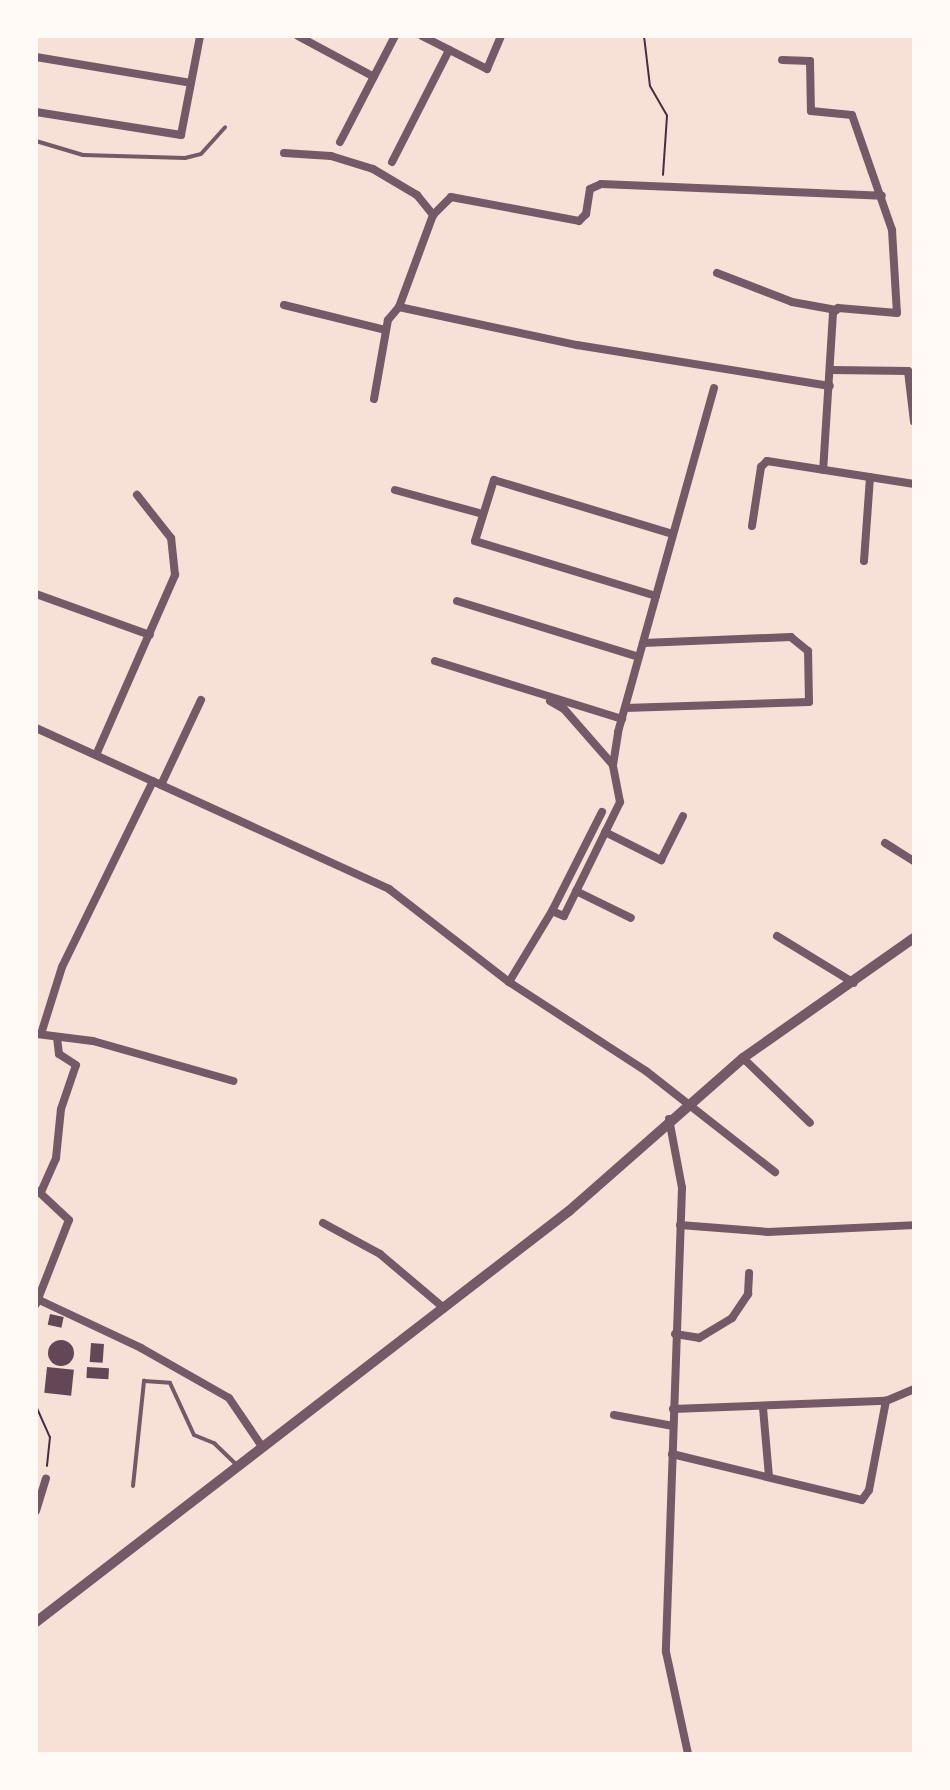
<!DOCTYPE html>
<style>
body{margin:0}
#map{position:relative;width:950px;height:1790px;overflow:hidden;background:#f7e1d7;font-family:"IBM Plex Serif",serif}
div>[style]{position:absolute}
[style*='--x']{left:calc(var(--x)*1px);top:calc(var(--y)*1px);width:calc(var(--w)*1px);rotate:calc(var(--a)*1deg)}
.building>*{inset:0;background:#644757;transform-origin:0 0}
.round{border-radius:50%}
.path>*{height:2px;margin:-1px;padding:0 1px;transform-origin:1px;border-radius:1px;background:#4a2c40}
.service>*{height:4px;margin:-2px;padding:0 2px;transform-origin:2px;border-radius:2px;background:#755966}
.minor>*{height:8px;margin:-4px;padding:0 4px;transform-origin:4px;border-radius:4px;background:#755966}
.tertiary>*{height:10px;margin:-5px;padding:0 5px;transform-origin:5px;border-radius:5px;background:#755966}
span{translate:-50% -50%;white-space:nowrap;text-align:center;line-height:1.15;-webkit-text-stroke:7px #fffaf5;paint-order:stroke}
.frame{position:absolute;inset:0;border:38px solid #fffaf5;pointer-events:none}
</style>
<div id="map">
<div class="building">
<div style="left:50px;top:1314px;width:14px;height:11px;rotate:12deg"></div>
<div class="round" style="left:48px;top:1340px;width:26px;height:26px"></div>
<div style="left:91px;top:1343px;width:13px;height:19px;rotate:4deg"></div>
<div style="left:47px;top:1367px;width:27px;height:26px;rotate:6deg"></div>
<div style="left:87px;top:1367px;width:22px;height:11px;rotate:3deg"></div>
</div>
<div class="path">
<div style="--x:644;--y:36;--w:50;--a:83.2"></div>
<div style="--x:650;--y:86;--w:34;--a:60"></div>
<div style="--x:667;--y:116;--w:59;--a:93.9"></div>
<div style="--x:36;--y:1406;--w:34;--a:66"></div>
<div style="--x:50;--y:1437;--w:29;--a:96"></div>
</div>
<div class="service">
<div style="--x:36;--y:141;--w:49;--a:16.6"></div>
<div style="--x:83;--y:155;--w:102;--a:1.7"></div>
<div style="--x:185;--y:158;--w:16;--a:-14"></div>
<div style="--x:201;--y:154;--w:36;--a:-48"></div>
<div style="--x:133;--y:1486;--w:106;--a:-84"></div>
<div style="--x:144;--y:1381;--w:26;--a:4"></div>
<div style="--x:170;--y:1383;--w:57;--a:65.2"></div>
<div style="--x:194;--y:1435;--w:22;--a:22"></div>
<div style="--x:214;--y:1443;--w:32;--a:44"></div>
</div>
<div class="minor">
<div style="--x:298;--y:36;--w:86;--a:28.3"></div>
<div style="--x:422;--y:36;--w:73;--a:26.9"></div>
<div style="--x:487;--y:69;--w:36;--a:-67"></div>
<div style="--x:36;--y:57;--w:157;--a:9.5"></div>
<div style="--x:782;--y:60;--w:28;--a:2"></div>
<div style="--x:810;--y:61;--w:50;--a:88.9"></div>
<div style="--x:811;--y:111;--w:41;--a:5.6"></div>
<div style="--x:852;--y:115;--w:122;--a:70.8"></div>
<div style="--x:892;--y:230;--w:83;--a:86.6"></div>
<div style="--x:897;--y:313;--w:59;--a:-175.2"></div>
<div style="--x:838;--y:308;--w:7;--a:135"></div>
<div style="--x:833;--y:313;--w:157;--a:93.6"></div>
<div style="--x:36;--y:112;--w:147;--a:9"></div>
<div style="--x:181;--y:135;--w:101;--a:-79.1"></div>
<div style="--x:340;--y:142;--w:119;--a:-62.6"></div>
<div style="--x:284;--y:153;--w:47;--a:3.7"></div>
<div style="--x:331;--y:156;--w:44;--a:17.2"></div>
<div style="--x:373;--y:169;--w:51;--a:30.6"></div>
<div style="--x:417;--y:195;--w:26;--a:51"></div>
<div style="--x:392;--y:162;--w:126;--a:-63"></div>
<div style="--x:717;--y:273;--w:80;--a:21.1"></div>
<div style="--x:792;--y:302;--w:45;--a:10.3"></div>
<div style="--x:284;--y:305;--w:105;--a:13.8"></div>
<div style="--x:399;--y:307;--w:182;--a:12.1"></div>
<div style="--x:577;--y:345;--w:256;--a:9.2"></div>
<div style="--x:832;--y:370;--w:76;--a:0.8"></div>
<div style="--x:908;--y:371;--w:51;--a:83.3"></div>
<div style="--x:374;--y:399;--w:80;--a:-80"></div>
<div style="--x:388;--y:320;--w:17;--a:-50"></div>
<div style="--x:399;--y:307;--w:98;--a:-69.7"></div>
<div style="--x:433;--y:215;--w:25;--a:-45"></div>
<div style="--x:451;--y:197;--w:130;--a:10.6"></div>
<div style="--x:579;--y:221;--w:10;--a:-45"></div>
<div style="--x:586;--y:214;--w:25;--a:-81"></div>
<div style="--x:590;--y:189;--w:12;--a:-24"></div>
<div style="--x:601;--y:184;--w:281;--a:2.4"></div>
<div style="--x:395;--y:490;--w:91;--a:15.3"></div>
<div style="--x:752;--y:526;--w:60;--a:-81.3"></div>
<div style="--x:761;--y:467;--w:8;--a:-45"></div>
<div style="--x:767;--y:461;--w:149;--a:8.9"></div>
<div style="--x:864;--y:561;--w:84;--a:-85.9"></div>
<div style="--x:36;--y:594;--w:121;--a:19.8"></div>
<div style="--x:656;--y:596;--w:189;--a:-163.1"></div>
<div style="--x:475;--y:541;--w:64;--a:-72.7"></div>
<div style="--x:494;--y:480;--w:187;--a:16.8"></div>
<div style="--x:457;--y:601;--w:190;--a:17.1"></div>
<div style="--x:435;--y:661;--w:196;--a:17.2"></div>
<div style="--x:550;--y:701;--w:16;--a:30"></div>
<div style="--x:564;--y:709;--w:74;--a:48.8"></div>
<div style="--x:625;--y:708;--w:184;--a:-1.9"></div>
<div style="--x:809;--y:702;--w:51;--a:-91.1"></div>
<div style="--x:808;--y:651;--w:22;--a:-141"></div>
<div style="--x:791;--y:637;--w:148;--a:177.7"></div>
<div style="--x:36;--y:728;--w:388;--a:24.5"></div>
<div style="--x:389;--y:889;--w:152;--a:37.8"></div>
<div style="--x:509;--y:982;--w:163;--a:33"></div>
<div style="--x:646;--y:1071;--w:164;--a:38.1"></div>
<div style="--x:96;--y:755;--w:197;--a:-66.3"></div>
<div style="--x:175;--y:575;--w:37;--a:-96"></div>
<div style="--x:171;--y:538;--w:55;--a:-128.3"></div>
<div style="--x:161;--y:785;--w:94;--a:-64.8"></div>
<div style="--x:605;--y:832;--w:63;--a:26.6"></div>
<div style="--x:661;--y:860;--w:49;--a:-63.4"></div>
<div style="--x:885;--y:843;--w:34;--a:32"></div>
<div style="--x:576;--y:891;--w:61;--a:26.1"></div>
<div style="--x:552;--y:911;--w:111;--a:-63.2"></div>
<div style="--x:777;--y:936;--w:90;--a:31.4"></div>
<div style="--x:509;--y:982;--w:83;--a:-58.8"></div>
<div style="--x:552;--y:911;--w:13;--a:23"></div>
<div style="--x:564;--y:916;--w:127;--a:-63.8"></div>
<div style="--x:620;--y:802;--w:38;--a:-101"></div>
<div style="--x:613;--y:765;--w:33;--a:-81"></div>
<div style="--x:618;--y:732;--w:357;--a:-74.4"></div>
<div style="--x:37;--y:1034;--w:56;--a:7.1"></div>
<div style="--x:93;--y:1041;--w:146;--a:15.9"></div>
<div style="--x:41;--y:1034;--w:70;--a:-72.6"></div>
<div style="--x:62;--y:967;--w:207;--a:-63.9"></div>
<div style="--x:743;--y:1058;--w:93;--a:44.1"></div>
<div style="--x:669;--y:1119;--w:70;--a:79.3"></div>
<div style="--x:682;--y:1188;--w:464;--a:92"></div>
<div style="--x:666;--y:1652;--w:104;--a:77.8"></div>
<div style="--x:41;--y:1192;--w:37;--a:-66"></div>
<div style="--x:56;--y:1158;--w:49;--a:-84.2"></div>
<div style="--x:61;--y:1109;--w:46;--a:-71.2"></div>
<div style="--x:76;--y:1065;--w:20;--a:-147"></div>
<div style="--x:59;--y:1054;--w:17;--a:-97"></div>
<div style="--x:323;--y:1223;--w:65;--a:28.5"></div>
<div style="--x:380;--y:1254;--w:84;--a:40.2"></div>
<div style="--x:680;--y:1225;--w:88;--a:4.5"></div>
<div style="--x:768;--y:1232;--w:146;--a:-2.7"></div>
<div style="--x:37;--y:1299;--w:115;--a:25.2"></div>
<div style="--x:141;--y:1348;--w:101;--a:29.6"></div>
<div style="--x:229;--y:1398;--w:60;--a:55.8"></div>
<div style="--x:36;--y:1304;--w:90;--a:-68.6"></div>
<div style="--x:69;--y:1220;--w:42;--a:-136.9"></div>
<div style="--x:675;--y:1334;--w:24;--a:9"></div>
<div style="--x:699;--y:1338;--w:39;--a:-31"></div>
<div style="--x:732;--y:1318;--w:29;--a:-56"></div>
<div style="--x:748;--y:1294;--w:21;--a:-87"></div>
<div style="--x:763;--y:1408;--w:69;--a:85"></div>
<div style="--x:673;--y:1409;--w:213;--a:-2.2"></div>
<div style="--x:614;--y:1415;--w:60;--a:10.6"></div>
<div style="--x:672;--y:1454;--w:195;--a:13.6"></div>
<div style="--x:862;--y:1500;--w:12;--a:-55"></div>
<div style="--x:869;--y:1490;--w:91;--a:-79.2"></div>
<div style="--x:886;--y:1401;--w:30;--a:-23"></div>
<div style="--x:36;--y:1511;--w:34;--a:-73"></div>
</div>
<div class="tertiary">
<div style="--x:36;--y:1622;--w:673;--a:-37.64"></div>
<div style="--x:569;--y:1211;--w:232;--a:-41.3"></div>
<div style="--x:743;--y:1058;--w:209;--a:-35.1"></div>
</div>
<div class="frame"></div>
</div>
